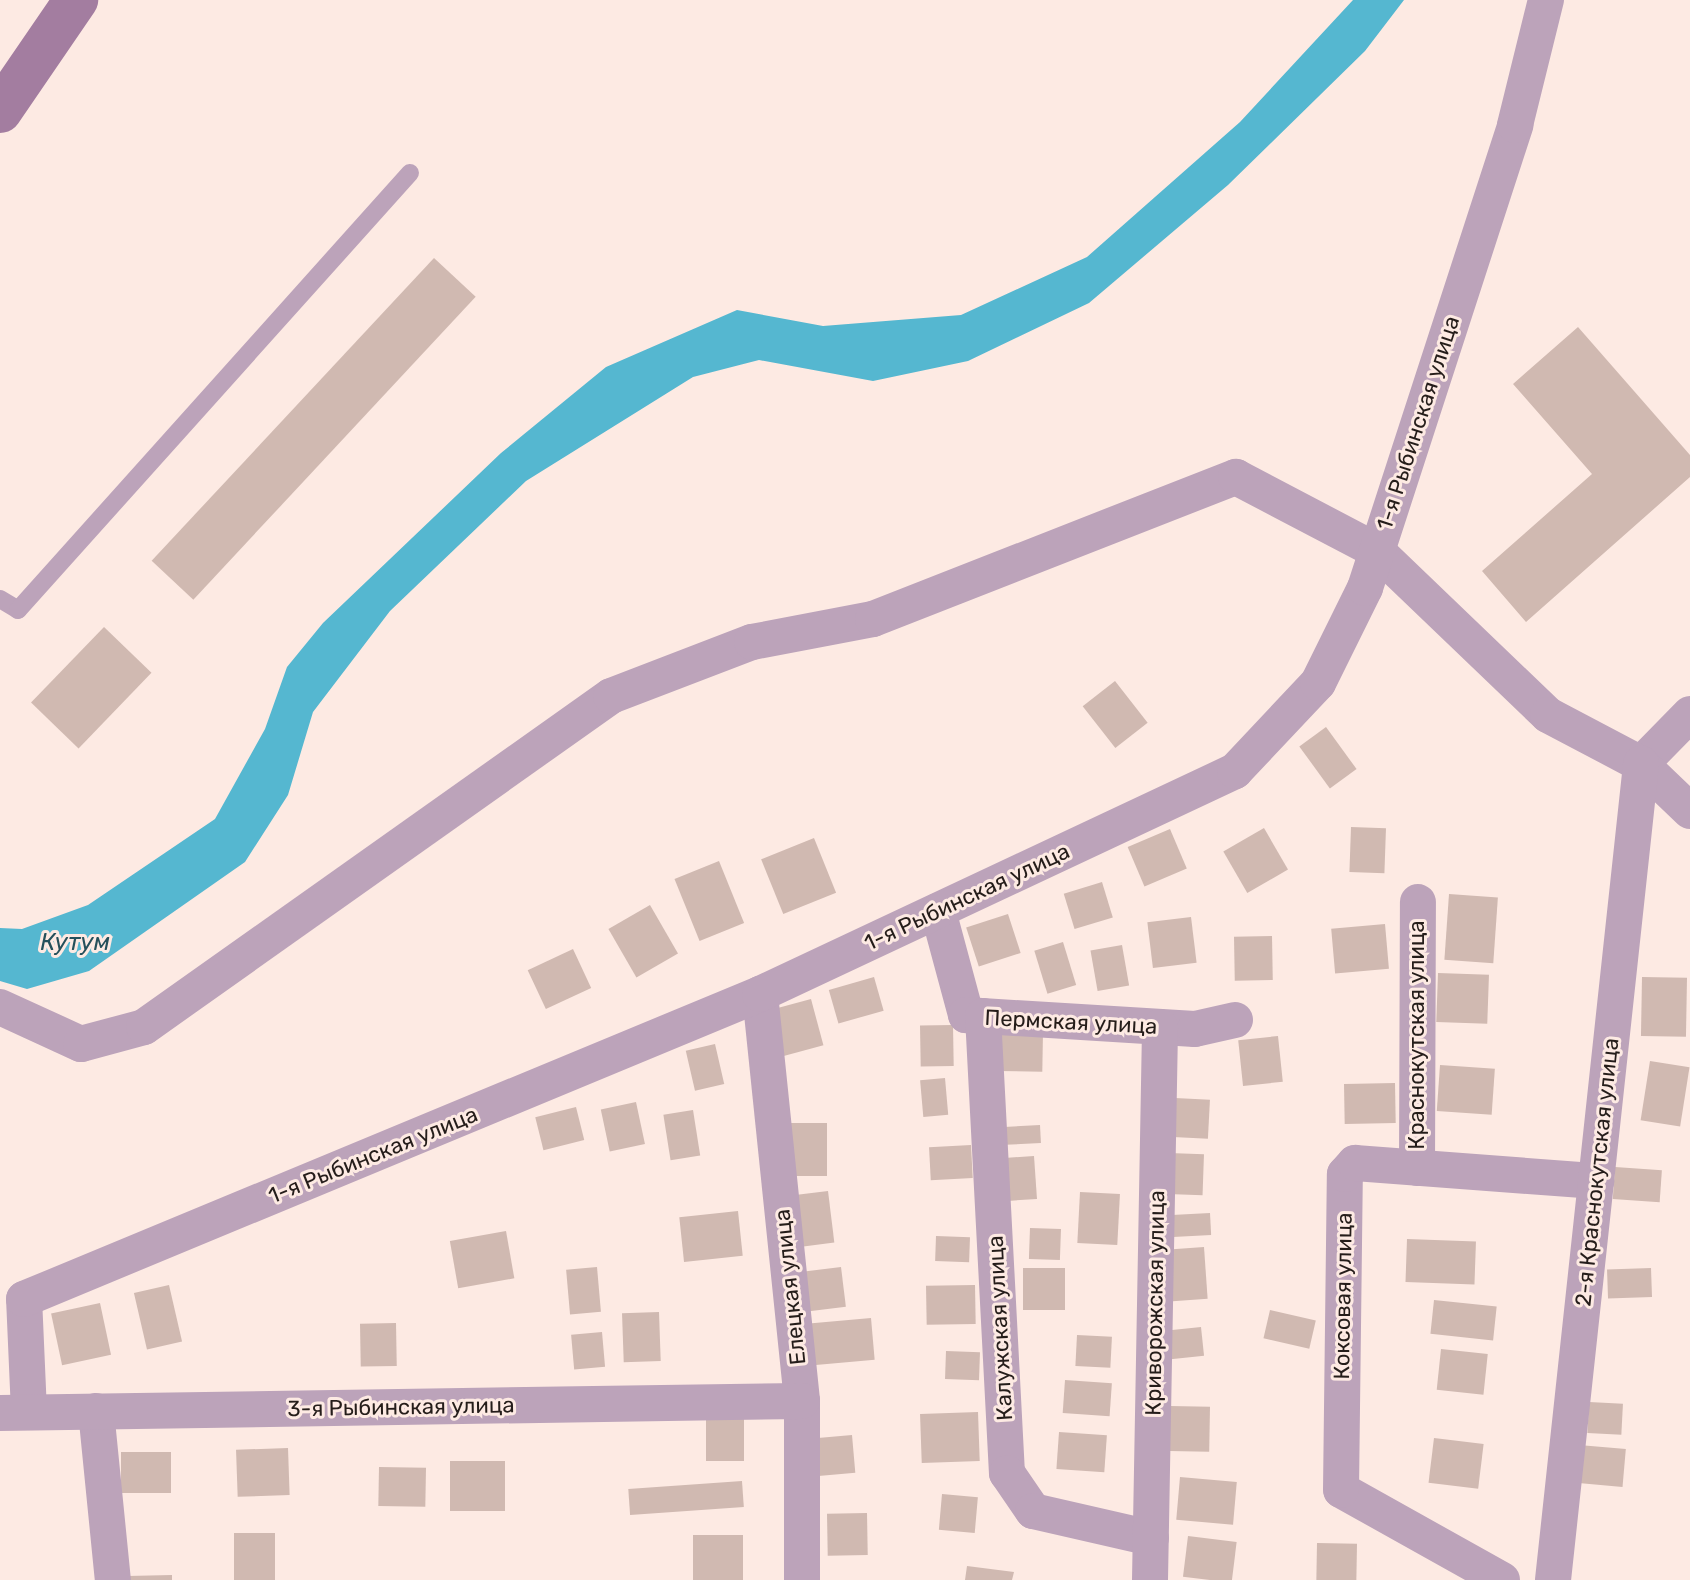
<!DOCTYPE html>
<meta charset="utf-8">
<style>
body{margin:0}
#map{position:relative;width:1690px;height:1580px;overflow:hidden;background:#fdeae3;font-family:Rubik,sans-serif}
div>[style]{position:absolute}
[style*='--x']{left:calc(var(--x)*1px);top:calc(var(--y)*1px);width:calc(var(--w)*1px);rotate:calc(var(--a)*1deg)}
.water>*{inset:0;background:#55b7d0}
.building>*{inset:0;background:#d0b9b1;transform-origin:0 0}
.lane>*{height:18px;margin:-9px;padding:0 9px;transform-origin:9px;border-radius:9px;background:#bca3ba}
.street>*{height:36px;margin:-18px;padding:0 18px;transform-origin:18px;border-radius:18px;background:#bca3ba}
.secondary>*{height:44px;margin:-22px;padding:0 22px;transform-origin:22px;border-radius:22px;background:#a37da0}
span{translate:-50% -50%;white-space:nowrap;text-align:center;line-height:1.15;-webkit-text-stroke:6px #fdeae3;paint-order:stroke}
.street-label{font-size:22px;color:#251d1a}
.water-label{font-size:24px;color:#25505b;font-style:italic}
</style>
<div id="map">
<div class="water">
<div style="clip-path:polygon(1353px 0,1404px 0,1365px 51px,1228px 185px,1089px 303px,968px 361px,873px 381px,759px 360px,693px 377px,526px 481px,390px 611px,313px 712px,288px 795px,245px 862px,89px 971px,27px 989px,0 981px,0 928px,22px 929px,88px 905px,215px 819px,265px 729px,287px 667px,323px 623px,501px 453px,606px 367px,737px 310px,823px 326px,961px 315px,1087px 257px,1240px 122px)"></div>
</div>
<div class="building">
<div style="left:434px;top:258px;width:57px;height:414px;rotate:43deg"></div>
<div style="clip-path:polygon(1578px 327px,1690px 455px,1690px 477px,1526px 622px,1482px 571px,1592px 474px,1513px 384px)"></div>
<div style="left:104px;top:627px;width:66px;height:105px;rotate:44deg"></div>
<div style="left:1115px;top:681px;width:53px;height:41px;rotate:52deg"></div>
<div style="left:1326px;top:727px;width:52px;height:33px;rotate:54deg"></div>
<div style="left:1351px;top:827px;width:35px;height:45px;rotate:2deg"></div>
<div style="left:1264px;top:828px;width:48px;height:47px;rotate:60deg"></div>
<div style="left:1170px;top:829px;width:43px;height:46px;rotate:67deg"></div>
<div style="left:814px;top:838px;width:59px;height:57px;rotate:68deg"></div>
<div style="left:719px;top:861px;width:67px;height:48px;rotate:68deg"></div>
<div style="left:1102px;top:882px;width:37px;height:40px;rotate:73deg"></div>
<div style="left:1449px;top:894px;width:49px;height:66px;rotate:4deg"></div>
<div style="left:650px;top:905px;width:56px;height:48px;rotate:60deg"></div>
<div style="left:1008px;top:914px;width:41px;height:44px;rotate:72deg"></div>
<div style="left:1191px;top:917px;width:46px;height:44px;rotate:83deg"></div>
<div style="left:1385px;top:924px;width:45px;height:54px;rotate:85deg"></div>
<div style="left:1272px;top:936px;width:44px;height:38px;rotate:89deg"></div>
<div style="left:1063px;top:942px;width:45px;height:30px;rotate:73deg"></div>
<div style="left:1122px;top:945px;width:41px;height:32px;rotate:80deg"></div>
<div style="left:573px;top:949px;width:43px;height:50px;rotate:65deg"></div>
<div style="left:1438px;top:973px;width:51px;height:49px;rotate:2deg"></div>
<div style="left:874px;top:977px;width:35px;height:47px;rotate:74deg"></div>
<div style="left:1642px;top:977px;width:45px;height:59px;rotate:1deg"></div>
<div style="left:811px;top:999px;width:48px;height:44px;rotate:75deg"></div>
<div style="left:953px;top:1025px;width:41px;height:33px;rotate:89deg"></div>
<div style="left:998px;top:1031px;width:45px;height:40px;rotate:1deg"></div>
<div style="left:1278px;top:1036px;width:46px;height:40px;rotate:84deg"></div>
<div style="left:715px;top:1044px;width:41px;height:30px;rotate:77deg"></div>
<div style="left:1650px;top:1061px;width:40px;height:60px;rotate:9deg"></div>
<div style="left:1440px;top:1065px;width:55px;height:46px;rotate:4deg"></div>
<div style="left:945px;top:1078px;width:37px;height:25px;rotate:85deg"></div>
<div style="left:1395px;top:1083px;width:40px;height:51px;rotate:89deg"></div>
<div style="left:1175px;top:1098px;width:35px;height:39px;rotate:3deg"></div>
<div style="left:636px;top:1102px;width:43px;height:36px;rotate:78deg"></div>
<div style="left:576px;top:1107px;width:34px;height:42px;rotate:76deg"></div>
<div style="left:693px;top:1110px;width:46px;height:30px;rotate:81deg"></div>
<div style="left:788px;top:1123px;width:39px;height:53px"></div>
<div style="left:1040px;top:1125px;width:18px;height:36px;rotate:87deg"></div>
<div style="left:971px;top:1145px;width:33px;height:42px;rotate:87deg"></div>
<div style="left:1169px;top:1153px;width:35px;height:41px;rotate:2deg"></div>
<div style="left:1034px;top:1156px;width:43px;height:33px;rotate:86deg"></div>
<div style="left:1615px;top:1167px;width:47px;height:32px;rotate:4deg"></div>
<div style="left:828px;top:1191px;width:52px;height:35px;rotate:83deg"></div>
<div style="left:1080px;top:1192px;width:40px;height:51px;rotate:3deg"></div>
<div style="left:738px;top:1211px;width:45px;height:59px;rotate:84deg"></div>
<div style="left:1210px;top:1213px;width:22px;height:43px;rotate:87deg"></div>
<div style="left:1030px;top:1228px;width:31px;height:31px;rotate:2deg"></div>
<div style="left:506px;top:1231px;width:48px;height:57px;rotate:80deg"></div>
<div style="left:936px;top:1236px;width:34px;height:25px;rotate:2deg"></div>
<div style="left:1407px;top:1239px;width:69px;height:43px;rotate:2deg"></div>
<div style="left:1204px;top:1247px;width:52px;height:42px;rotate:86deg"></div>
<div style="left:597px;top:1267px;width:45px;height:31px;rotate:85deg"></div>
<div style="left:841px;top:1267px;width:40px;height:39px;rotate:83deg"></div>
<div style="left:1023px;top:1268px;width:42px;height:42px"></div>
<div style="left:1651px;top:1268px;width:29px;height:44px;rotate:88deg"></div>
<div style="left:169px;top:1285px;width:58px;height:36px;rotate:77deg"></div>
<div style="left:975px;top:1285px;width:39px;height:49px;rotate:89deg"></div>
<div style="left:1434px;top:1300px;width:63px;height:34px;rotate:6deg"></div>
<div style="left:100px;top:1303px;width:53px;height:50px;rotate:78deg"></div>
<div style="left:1270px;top:1310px;width:47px;height:29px;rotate:13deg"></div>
<div style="left:659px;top:1312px;width:49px;height:37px;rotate:88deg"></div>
<div style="left:871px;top:1318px;width:42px;height:62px;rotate:85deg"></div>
<div style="left:396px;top:1323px;width:43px;height:36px;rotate:89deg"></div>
<div style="left:1201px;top:1327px;width:29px;height:36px;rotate:84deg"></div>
<div style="left:602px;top:1332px;width:35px;height:31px;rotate:85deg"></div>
<div style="left:1077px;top:1335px;width:35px;height:31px;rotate:3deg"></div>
<div style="left:1441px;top:1349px;width:47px;height:41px;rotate:6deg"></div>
<div style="left:946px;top:1351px;width:34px;height:28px;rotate:2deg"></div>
<div style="left:1065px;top:1380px;width:47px;height:33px;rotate:4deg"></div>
<div style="left:1589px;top:1402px;width:34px;height:31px;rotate:3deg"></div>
<div style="left:1170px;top:1406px;width:40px;height:45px;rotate:1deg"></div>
<div style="left:978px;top:1412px;width:49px;height:58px;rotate:88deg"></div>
<div style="left:706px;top:1419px;width:38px;height:42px"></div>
<div style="left:1059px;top:1432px;width:48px;height:37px;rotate:4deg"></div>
<div style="left:852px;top:1435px;width:38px;height:37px;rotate:85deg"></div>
<div style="left:1434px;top:1438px;width:50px;height:45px;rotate:7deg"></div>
<div style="left:1579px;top:1445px;width:47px;height:38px;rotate:5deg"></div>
<div style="left:288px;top:1448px;width:47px;height:52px;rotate:88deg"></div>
<div style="left:171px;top:1452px;width:41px;height:50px;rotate:90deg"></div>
<div style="left:505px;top:1461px;width:50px;height:55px;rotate:90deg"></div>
<div style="left:379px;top:1467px;width:47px;height:39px;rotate:1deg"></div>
<div style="left:1180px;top:1477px;width:57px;height:43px;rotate:5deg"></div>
<div style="left:742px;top:1481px;width:26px;height:114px;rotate:86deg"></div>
<div style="left:942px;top:1494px;width:36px;height:36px;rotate:5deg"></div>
<div style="left:867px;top:1513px;width:42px;height:40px;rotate:89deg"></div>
<div style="left:234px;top:1533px;width:41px;height:47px"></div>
<div style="left:743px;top:1535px;width:45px;height:50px;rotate:90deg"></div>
<div style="left:1188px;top:1536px;width:49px;height:41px;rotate:7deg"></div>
<div style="left:1317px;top:1543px;width:40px;height:37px;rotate:1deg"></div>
<div style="clip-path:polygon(967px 1566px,1014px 1572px,1012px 1580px,965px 1580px)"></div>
<div style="clip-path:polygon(172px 1575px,172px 1580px,127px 1580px,127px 1576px)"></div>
</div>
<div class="lane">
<div style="--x:0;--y:599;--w:21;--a:31"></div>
<div style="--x:18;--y:610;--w:587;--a:-48.11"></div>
</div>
<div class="street">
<div style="--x:1641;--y:764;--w:70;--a:-45.6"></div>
<div style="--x:938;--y:911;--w:108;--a:74.9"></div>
<div style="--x:966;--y:1015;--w:229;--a:3.5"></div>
<div style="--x:1195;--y:1029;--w:41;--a:-12.7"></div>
<div style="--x:760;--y:994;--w:409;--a:84.1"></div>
<div style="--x:802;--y:1401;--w:179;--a:90"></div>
<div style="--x:0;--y:1007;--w:89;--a:24.6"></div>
<div style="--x:81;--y:1044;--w:65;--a:-15.1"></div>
<div style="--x:144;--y:1027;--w:572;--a:-35.33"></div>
<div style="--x:611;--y:696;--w:151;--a:-21"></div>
<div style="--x:752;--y:642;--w:123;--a:-10.8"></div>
<div style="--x:873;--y:619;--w:390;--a:-21.4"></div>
<div style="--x:1236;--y:477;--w:159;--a:27.7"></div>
<div style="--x:1377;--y:551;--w:237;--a:43.8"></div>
<div style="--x:1548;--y:715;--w:105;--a:27.8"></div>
<div style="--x:1641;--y:764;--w:68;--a:43.8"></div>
<div style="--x:983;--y:1016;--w:458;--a:87"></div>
<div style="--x:1007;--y:1473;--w:46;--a:55.6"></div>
<div style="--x:1033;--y:1511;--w:121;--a:12.9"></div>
<div style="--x:1417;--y:1168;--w:266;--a:-89.8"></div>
<div style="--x:96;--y:1411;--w:170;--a:84.3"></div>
<div style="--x:29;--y:1412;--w:113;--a:-92.5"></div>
<div style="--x:24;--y:1299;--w:797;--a:-22.51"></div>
<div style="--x:760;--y:994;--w:525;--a:-25.15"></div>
<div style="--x:1235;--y:771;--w:121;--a:-46.7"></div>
<div style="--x:1318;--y:683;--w:106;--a:-63.7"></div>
<div style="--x:1365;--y:588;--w:487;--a:-72"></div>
<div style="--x:1515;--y:125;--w:129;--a:-76.1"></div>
<div style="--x:0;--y:1413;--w:802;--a:-0.86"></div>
<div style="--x:1150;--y:1580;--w:553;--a:-88.96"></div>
<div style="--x:1502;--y:1580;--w:184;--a:-150.8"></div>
<div style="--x:1341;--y:1490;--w:316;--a:-89.3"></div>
<div style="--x:1345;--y:1174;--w:15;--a:-48"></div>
<div style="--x:1355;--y:1163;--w:242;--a:4.3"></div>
<div style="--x:1553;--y:1580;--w:821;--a:-83.84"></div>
</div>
<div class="secondary">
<div style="--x:0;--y:111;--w:135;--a:-55.6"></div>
</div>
<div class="street-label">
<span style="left:1418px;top:423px;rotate:-72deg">1-я Рыбинская улица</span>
<span style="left:967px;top:897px;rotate:-25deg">1-я Рыбинская улица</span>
<span style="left:1071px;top:1022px;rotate:3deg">Пермская улица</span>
<span style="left:1417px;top:1035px;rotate:-90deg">Краснокутская улица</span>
<span style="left:373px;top:1155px;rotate:-22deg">1-я Рыбинская улица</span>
<span style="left:1597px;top:1172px;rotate:-84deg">2-я Краснокутская улица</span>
<span style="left:790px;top:1287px;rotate:-96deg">Елецкая улица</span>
<span style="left:1343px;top:1296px;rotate:-89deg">Коксовая улица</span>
<span style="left:1155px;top:1303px;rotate:-89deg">Криворожская улица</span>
<span style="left:1000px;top:1328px;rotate:-93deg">Калужская улица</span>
<span style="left:401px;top:1407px;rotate:-1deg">3-я Рыбинская улица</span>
</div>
<div class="water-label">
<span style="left:75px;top:943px">Кутум</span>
</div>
</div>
